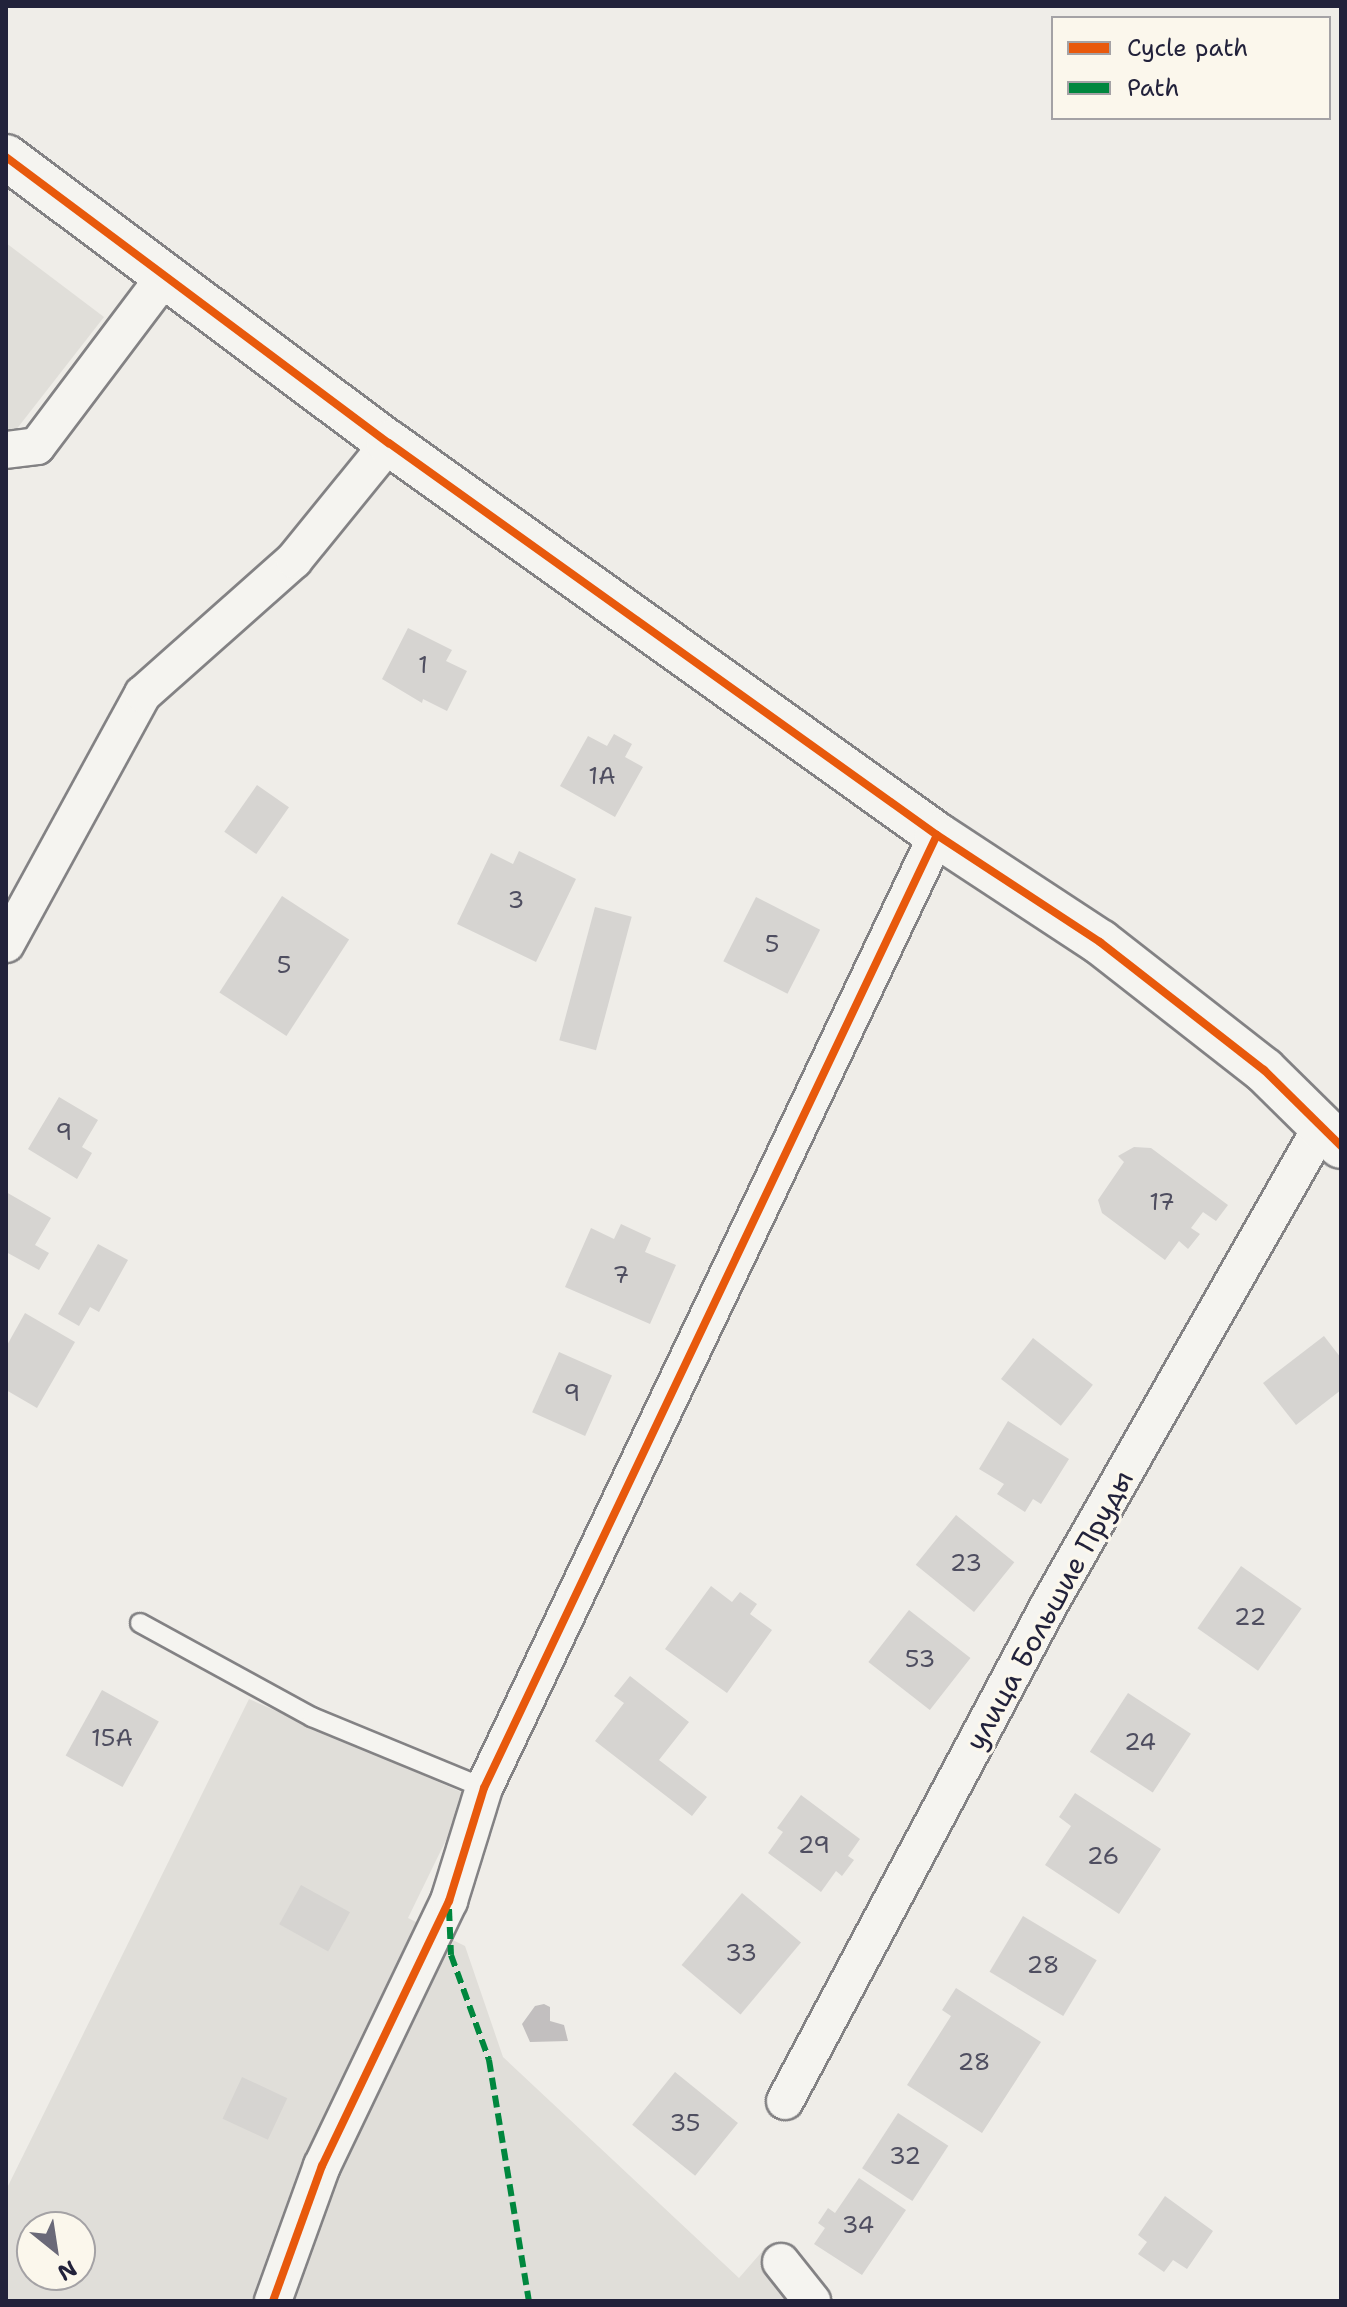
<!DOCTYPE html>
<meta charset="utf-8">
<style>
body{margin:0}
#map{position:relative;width:1347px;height:2307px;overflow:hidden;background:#efede8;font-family:"Shantell Sans",sans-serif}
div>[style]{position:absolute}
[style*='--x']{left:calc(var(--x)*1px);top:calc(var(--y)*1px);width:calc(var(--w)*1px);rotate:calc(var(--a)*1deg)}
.green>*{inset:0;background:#e0ded9}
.water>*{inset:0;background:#c2bfbf}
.building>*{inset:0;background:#d6d4d1;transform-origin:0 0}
.roads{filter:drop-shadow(2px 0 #838284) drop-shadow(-2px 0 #838284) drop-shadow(0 2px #838284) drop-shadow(0 -2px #838284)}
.lane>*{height:18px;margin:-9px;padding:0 9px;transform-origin:9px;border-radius:9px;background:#f5f4f0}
.street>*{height:36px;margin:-18px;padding:0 18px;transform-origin:18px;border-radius:18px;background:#f5f4f0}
.secondary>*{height:44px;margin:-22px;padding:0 22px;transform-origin:22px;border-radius:22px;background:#f5f4f0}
.quiet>*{height:6px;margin-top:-3px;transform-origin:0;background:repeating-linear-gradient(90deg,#00873e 0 12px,transparent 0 18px)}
.cycleway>*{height:8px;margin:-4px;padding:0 4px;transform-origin:4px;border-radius:4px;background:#e8590c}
span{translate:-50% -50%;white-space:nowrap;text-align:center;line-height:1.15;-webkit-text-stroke:6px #fbf7ec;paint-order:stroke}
.number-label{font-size:24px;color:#4f4e60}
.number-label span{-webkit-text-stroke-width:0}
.street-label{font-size:28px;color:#22223b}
.frame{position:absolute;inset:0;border:8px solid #22223b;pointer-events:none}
.legend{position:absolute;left:1051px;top:16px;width:280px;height:104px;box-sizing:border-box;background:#fbf7ec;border:2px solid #a4a2a5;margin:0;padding:10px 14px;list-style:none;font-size:24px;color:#22223b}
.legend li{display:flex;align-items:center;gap:16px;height:40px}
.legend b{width:40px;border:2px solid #a4a2a5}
.north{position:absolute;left:16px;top:2211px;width:80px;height:80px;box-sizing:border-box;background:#fbf7ec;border:2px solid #a4a2a5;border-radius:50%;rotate:150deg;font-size:22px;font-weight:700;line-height:32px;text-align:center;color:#22223b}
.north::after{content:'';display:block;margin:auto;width:28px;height:36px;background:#6a6978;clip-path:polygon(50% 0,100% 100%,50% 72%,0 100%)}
</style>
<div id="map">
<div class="green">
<div style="clip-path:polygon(6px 243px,104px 317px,12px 435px,6px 436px)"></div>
<div style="clip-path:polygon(evenodd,249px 1699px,468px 1795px,408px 1918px,465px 1946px,503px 2057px,739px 2278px,766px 2247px,809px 2301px,6px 2301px,6px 2190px,249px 1699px,32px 2227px,80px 2227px,80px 2275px,32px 2275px,32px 2227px)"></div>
</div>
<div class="water">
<div style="clip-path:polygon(544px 2004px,550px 2007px,550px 2021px,564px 2025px,568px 2041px,530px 2042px,522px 2024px,535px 2006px)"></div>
</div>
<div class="building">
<div style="clip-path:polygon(408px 628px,452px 650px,446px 661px,467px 671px,447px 711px,423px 699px,422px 703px,382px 679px)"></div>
<div style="clip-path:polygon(614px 734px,632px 744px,625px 757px,643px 767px,615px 817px,560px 786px,588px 736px,607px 746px)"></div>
<div style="left:257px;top:785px;width:39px;height:57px;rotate:35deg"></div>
<div style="clip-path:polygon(519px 851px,576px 879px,536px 962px,457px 924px,491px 853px,513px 864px)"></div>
<div style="left:282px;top:896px;width:80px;height:115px;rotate:33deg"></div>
<div style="left:756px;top:897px;width:72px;height:72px;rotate:27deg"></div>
<div style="left:595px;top:907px;width:38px;height:138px;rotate:15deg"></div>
<div style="clip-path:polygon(59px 1097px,98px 1120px,82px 1147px,92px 1153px,77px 1179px,28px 1149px)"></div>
<div style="clip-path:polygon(1134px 1147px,1151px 1148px,1228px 1205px,1216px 1221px,1203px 1212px,1191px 1228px,1200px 1234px,1188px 1249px,1179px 1241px,1165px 1260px,1102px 1213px,1098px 1200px,1124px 1162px,1118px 1156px)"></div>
<div style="clip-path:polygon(6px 1192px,51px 1218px,35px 1245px,49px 1253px,39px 1270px,6px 1252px)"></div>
<div style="clip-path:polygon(621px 1224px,651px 1238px,645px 1252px,676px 1265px,650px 1324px,565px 1287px,591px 1228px,614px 1239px)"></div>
<div style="clip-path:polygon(98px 1244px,128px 1260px,99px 1312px,90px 1307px,79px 1326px,58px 1314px)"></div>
<div style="clip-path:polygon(25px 1313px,75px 1342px,37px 1408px,6px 1390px,6px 1347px)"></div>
<div style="clip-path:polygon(1324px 1336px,1341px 1358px,1341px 1390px,1296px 1425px,1263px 1383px)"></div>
<div style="left:1033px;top:1338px;width:76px;height:52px;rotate:38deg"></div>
<div style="left:559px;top:1352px;width:58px;height:66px;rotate:24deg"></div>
<div style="clip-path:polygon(1008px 1421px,1069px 1459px,1041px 1504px,1033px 1499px,1025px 1512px,997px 1494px,1004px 1484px,979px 1469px)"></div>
<div style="left:956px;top:1515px;width:75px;height:64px;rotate:39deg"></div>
<div style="left:1241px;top:1566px;width:74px;height:76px;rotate:35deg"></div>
<div style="clip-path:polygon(711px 1586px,732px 1602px,740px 1592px,757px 1604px,750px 1614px,772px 1630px,727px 1693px,665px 1649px)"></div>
<div style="left:909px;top:1610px;width:78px;height:66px;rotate:38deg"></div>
<div style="clip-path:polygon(630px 1676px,689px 1722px,659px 1760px,707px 1797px,692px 1816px,595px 1741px,624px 1703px,614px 1696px)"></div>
<div style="left:102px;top:1690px;width:65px;height:75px;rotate:29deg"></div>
<div style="left:1128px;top:1693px;width:75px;height:70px;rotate:33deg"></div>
<div style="clip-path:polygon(1075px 1793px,1161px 1849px,1119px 1914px,1045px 1865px,1071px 1826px,1059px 1817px)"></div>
<div style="clip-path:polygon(801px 1795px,860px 1839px,848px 1856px,854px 1860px,842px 1876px,836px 1871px,821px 1892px,768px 1853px,783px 1832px,777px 1828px)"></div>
<div style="left:301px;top:1885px;width:56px;height:45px;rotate:29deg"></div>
<div style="left:742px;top:1893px;width:77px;height:94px;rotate:40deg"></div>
<div style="left:1023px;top:1916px;width:86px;height:65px;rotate:31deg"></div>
<div style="clip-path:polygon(956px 1988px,1041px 2042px,982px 2133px,907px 2085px,951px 2016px,942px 2010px)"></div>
<div style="left:675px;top:2072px;width:81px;height:68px;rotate:39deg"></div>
<div style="left:242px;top:2077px;width:50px;height:46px;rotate:25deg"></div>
<div style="left:898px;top:2113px;width:60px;height:66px;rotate:33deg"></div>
<div style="clip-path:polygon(859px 2178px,906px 2210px,862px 2275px,814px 2244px,825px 2228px,818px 2223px,828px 2208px,835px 2213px)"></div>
<div style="clip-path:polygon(1165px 2196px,1213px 2231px,1187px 2269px,1173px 2260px,1164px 2272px,1138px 2254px,1147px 2242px,1138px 2235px)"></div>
</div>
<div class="roads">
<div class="lane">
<div style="--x:140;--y:1623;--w:196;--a:28.7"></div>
<div style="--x:312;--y:1717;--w:186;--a:22.4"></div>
</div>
<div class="street">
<div style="--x:6;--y:450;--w:31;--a:-7"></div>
<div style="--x:37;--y:446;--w:213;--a:-53"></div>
<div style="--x:6;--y:944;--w:285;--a:-61.3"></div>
<div style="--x:143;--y:694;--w:202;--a:-41.6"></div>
<div style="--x:294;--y:560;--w:151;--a:-50.9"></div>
<div style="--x:785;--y:2101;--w:564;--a:-61.98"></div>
<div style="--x:1050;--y:1603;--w:551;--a:-60.32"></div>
<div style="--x:781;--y:2262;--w:50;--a:51.5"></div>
<div style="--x:273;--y:2301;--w:144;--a:-70.1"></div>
<div style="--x:322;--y:2166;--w:294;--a:-64.4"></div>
<div style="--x:449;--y:1901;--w:118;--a:-72.8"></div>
<div style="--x:484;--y:1788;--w:1055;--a:-64.58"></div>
</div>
<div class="secondary">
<div style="--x:6;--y:157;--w:478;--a:36.8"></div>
<div style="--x:389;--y:443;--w:674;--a:35.58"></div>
<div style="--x:937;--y:835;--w:195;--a:33.3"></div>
<div style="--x:1100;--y:942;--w:208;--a:38"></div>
<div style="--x:1264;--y:1070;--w:108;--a:44.6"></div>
</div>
</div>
<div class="quiet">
<div style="--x:449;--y:1909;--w:46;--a:87.5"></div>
<div style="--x:451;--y:1955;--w:112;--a:70.1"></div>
<div style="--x:489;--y:2060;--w:244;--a:80.6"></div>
</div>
<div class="cycleway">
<div style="--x:6;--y:157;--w:478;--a:36.8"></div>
<div style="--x:389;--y:443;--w:674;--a:35.58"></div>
<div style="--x:937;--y:835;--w:195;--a:33.3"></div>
<div style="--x:1100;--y:942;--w:208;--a:38"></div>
<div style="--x:1264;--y:1070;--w:108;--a:44.6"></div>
<div style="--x:273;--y:2301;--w:144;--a:-70.1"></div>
<div style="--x:322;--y:2166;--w:294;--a:-64.4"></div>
<div style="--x:449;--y:1901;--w:118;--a:-72.8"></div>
<div style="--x:484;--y:1788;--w:1055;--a:-64.58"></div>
</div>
<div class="number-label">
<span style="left:423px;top:666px">1</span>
<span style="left:602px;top:777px">1А</span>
<span style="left:516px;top:901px">3</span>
<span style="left:772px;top:945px">5</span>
<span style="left:284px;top:966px">5</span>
<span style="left:64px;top:1133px">9</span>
<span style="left:1162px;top:1203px">17</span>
<span style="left:621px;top:1276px">7</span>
<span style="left:572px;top:1394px">9</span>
<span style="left:966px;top:1564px">23</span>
<span style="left:1250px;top:1618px">22</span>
<span style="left:920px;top:1660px">53</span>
<span style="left:112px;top:1739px">15А</span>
<span style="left:1140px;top:1743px">24</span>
<span style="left:814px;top:1846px">29</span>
<span style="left:1103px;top:1857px">26</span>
<span style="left:741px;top:1954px">33</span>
<span style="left:1043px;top:1966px">28</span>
<span style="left:974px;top:2063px">28</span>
<span style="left:685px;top:2124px">35</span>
<span style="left:905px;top:2157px">32</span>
<span style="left:858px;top:2226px">34</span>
</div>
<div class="street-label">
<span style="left:1049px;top:1610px;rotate:-61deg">улица Большие Пруды</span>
</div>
<div class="frame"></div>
<ul class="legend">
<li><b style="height:10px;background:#e8590c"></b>Cycle path</li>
<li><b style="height:10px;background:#00873e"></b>Path</li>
</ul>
<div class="north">N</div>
</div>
